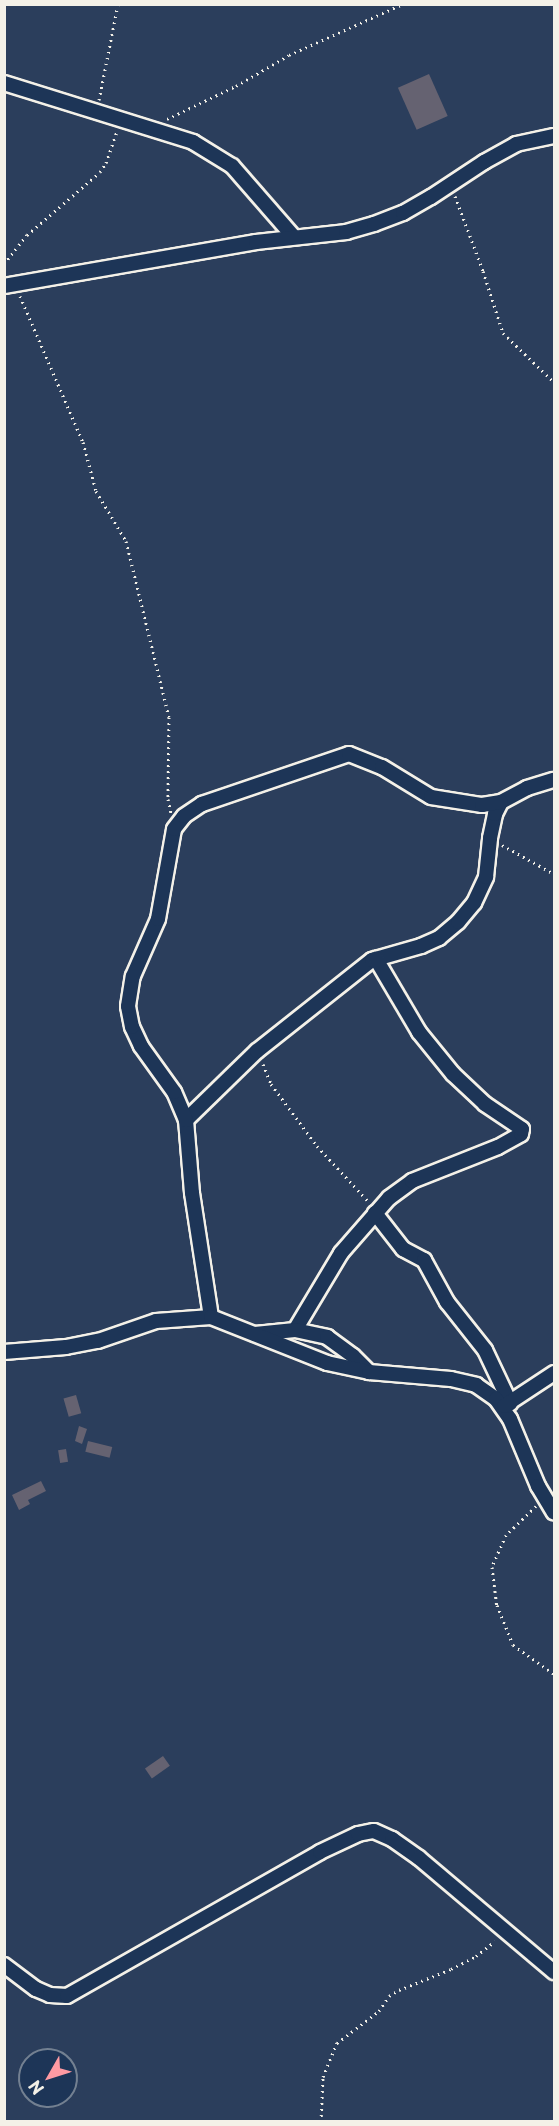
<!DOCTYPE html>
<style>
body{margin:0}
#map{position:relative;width:559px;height:2126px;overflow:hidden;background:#2b3e5c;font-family:"Playpen Sans",sans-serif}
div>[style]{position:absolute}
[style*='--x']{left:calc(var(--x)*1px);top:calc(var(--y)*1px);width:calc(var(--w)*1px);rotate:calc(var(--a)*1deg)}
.building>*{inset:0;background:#656271;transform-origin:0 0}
.path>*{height:3px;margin-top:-1.5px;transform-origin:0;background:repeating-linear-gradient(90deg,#f4f1e8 0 1.5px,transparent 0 6px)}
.roads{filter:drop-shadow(2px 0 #f4f1e8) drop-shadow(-2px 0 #f4f1e8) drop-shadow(0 2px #f4f1e8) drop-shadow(0 -2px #f4f1e8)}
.street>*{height:14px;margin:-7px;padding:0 7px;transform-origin:7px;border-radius:7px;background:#1d3557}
span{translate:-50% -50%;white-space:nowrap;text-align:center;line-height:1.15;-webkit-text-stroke:4.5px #1d3557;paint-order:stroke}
.frame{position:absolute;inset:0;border:6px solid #f4f1e8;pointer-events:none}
.north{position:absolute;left:18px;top:2048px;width:60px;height:60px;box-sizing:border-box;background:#1d3557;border:2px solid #738091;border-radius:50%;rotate:231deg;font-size:16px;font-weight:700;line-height:24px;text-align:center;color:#f4f1e8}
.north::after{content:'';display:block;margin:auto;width:21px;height:27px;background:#ff9aa2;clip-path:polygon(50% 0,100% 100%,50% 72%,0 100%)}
</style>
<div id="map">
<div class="building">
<div style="left:429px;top:74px;width:46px;height:34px;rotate:66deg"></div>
<div style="left:76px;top:1395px;width:19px;height:13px;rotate:74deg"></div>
<div style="clip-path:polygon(79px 1426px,87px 1429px,82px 1444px,75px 1441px)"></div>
<div style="left:88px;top:1441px;width:25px;height:11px;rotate:14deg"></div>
<div style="left:66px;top:1449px;width:13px;height:8px;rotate:81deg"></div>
<div style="clip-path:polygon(41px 1481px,46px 1491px,28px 1500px,30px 1504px,19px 1510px,12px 1495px)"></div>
<div style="left:163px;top:1756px;width:12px;height:22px;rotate:55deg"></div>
</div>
<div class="path">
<div style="--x:99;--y:100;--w:98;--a:-78.8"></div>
<div style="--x:167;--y:119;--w:76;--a:-25.6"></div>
<div style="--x:236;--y:86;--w:61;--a:-30.3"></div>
<div style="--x:289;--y:55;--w:125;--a:-24.1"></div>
<div style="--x:455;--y:196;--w:80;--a:69.5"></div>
<div style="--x:483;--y:271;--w:65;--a:72.1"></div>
<div style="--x:503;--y:333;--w:71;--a:43.9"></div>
<div style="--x:4;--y:264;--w:37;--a:-52"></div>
<div style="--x:27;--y:235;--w:96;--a:-40.8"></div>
<div style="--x:100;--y:172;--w:11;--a:-56"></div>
<div style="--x:106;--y:163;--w:34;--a:-71"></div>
<div style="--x:20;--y:296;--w:159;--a:66.7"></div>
<div style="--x:83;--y:442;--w:51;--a:75.1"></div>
<div style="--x:96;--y:491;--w:58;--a:59"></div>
<div style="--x:126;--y:541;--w:181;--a:76.3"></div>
<div style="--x:169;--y:717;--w:82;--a:90.7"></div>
<div style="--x:168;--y:799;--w:14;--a:78"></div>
<div style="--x:502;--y:845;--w:60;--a:29.1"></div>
<div style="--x:263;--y:1064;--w:22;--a:68"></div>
<div style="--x:271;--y:1084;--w:77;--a:53.4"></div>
<div style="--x:317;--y:1146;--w:75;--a:47.2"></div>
<div style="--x:536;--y:1506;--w:42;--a:136"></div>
<div style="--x:506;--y:1535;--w:35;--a:114"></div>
<div style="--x:492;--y:1567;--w:38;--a:83"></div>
<div style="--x:497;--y:1605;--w:43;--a:68.2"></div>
<div style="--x:513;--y:1645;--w:50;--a:35.3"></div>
<div style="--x:321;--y:2122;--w:45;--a:-87.5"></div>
<div style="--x:323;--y:2077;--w:37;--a:-68"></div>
<div style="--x:337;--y:2043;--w:53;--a:-37.3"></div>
<div style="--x:379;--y:2011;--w:18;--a:-56"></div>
<div style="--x:389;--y:1996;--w:12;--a:-31"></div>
<div style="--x:399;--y:1990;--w:56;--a:-22"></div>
<div style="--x:451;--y:1969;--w:28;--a:-27"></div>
<div style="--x:476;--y:1956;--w:24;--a:-38"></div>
</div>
<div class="roads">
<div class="street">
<div style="--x:4;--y:83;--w:198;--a:17.3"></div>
<div style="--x:193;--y:142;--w:46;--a:31.6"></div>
<div style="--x:232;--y:166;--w:94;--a:48.9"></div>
<div style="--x:4;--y:286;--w:256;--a:-9.9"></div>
<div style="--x:256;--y:242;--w:91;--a:-6.3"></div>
<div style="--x:346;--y:232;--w:29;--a:-16"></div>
<div style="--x:374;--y:224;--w:31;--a:-21"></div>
<div style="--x:403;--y:213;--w:32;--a:-30"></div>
<div style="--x:431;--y:197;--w:64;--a:-33.4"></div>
<div style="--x:484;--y:162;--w:37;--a:-29"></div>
<div style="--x:516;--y:144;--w:39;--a:-12"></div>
<div style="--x:186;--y:1120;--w:99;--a:-44.2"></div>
<div style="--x:257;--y:1051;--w:147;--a:-38.4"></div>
<div style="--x:372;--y:960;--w:51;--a:-15.9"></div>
<div style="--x:421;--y:946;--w:20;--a:-24"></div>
<div style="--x:439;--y:938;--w:25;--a:-40"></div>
<div style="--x:458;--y:922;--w:25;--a:-50"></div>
<div style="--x:474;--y:903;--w:29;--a:-65"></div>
<div style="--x:486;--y:877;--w:39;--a:-84"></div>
<div style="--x:490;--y:838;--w:25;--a:-78"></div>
<div style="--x:495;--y:814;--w:13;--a:-63"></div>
<div style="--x:501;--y:802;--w:30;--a:-28"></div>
<div style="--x:527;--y:788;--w:28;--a:-17"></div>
<div style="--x:375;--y:1213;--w:46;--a:52.1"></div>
<div style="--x:403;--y:1249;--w:24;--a:28"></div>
<div style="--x:424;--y:1260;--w:48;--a:61.3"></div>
<div style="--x:447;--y:1302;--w:61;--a:51.6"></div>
<div style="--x:485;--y:1350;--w:59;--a:64.7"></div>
<div style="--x:211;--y:1317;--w:125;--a:-98.7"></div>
<div style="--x:192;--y:1193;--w:73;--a:-94.7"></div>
<div style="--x:186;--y:1120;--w:30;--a:-113"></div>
<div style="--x:174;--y:1092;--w:57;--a:-125.7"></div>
<div style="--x:141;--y:1046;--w:21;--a:-115"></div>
<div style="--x:132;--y:1027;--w:21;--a:-101"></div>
<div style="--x:128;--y:1006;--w:30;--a:-81"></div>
<div style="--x:133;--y:976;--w:62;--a:-66.3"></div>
<div style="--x:158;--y:919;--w:91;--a:-79.9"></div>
<div style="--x:174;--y:829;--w:16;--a:-52"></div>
<div style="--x:184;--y:816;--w:22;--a:-34"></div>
<div style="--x:202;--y:804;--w:155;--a:-18.8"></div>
<div style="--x:349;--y:754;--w:35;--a:22"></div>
<div style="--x:382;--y:767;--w:57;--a:31.5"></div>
<div style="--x:431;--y:797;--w:52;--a:8.9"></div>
<div style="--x:482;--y:805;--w:19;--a:-9"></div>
<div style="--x:295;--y:1330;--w:90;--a:-59.1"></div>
<div style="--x:341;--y:1253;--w:73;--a:-48.9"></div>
<div style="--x:389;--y:1198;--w:29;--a:-36"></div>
<div style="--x:412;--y:1181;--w:92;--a:-21.6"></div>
<div style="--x:498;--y:1147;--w:26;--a:-29"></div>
<div style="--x:521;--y:1134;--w:5;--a:-79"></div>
<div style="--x:522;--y:1129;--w:45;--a:-146"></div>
<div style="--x:485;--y:1104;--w:44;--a:-136.8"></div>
<div style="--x:453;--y:1074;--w:54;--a:-129"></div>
<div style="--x:419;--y:1032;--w:85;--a:-120.5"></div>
<div style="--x:255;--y:1334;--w:40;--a:-5.7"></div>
<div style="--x:295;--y:1330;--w:33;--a:12"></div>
<div style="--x:327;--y:1337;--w:32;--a:36"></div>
<div style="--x:353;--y:1356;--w:23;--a:45"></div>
<div style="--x:4;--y:1352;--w:62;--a:-4.6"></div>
<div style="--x:66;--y:1347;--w:33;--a:-11"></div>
<div style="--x:98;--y:1341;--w:61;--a:-19"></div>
<div style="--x:156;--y:1321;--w:55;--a:-4.2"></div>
<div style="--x:211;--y:1317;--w:125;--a:21.6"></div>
<div style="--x:327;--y:1363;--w:43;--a:12.1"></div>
<div style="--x:369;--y:1372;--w:82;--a:4.9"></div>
<div style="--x:451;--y:1379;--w:26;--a:13"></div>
<div style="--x:476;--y:1385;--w:24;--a:35"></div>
<div style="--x:496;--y:1399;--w:24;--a:55"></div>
<div style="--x:510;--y:1419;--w:73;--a:67.3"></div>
<div style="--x:538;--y:1486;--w:31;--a:59"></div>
<div style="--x:504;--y:1406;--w:60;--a:-33.4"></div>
<div style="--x:4;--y:1965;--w:40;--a:37"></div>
<div style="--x:36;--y:1989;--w:15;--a:23"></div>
<div style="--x:50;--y:1995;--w:17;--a:3"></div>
<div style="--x:67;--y:1996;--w:291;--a:-29.6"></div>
<div style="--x:320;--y:1852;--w:42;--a:-25.3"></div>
<div style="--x:358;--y:1834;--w:16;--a:-11"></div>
<div style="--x:374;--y:1831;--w:20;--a:24"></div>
<div style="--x:392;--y:1839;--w:33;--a:35"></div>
<div style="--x:419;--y:1858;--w:177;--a:40.2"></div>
</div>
</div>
<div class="frame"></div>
<div class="north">N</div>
</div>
